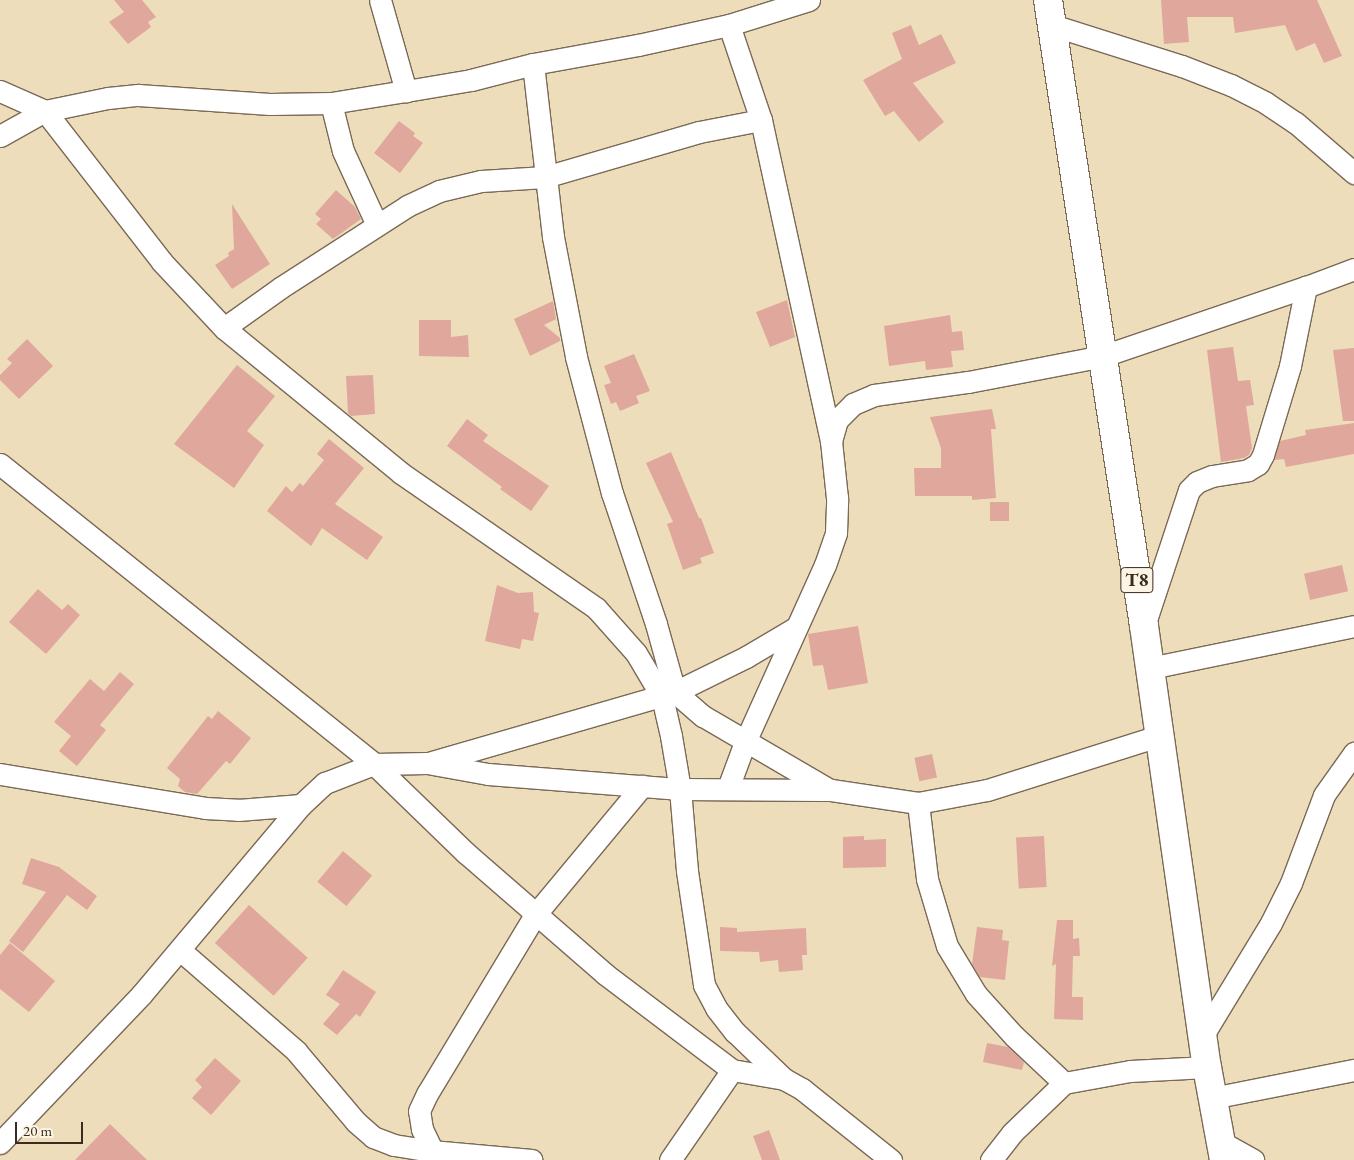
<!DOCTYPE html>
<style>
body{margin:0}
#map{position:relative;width:1354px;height:1160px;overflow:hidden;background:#edb;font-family:"EB Garamond",serif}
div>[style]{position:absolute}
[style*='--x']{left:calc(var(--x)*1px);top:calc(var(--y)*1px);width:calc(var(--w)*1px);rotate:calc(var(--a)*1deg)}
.building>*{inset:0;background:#e0a79c;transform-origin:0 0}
.roads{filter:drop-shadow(1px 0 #7a6955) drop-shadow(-1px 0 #7a6955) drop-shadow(0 1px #7a6955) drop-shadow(0 -1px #7a6955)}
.street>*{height:21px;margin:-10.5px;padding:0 10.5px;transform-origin:10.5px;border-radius:10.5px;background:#fff}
.highway>*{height:28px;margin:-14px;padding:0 14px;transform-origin:14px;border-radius:14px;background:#fff}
span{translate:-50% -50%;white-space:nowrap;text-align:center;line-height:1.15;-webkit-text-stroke:5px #fcf5e5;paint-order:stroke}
.shield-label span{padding:1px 4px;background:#fcf5e5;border:1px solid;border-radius:4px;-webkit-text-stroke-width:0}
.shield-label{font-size:19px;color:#3b2a1e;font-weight:700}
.scale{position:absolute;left:15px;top:1122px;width:68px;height:22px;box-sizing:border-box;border:2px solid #3b2a1e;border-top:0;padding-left:6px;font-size:15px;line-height:18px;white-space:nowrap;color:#3b2a1e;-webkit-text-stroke:4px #fcf5e5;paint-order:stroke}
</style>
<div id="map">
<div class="building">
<div style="clip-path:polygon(114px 0,142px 0,156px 17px,148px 22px,151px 27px,128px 44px,109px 22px,124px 12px)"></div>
<div style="clip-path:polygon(1161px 0,1317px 0,1342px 56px,1324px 63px,1315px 43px,1296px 51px,1285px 25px,1235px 33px,1233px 17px,1187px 17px,1189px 42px,1164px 44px)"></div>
<div style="clip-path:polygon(911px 25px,919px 45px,941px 34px,956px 63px,913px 83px,944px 122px,919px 142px,894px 111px,885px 116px,863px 80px,902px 59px,892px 33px)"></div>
<div style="clip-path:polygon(399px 121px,415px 133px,413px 136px,423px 143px,400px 173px,374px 153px)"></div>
<div style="clip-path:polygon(336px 190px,355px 207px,361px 219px,333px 239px,316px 224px,321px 219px,315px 214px)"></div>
<div style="clip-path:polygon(232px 204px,270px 264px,232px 289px,215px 265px,229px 256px,228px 253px,234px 249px)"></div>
<div style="clip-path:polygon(787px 300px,795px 337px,770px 347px,756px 312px)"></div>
<div style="clip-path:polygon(553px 301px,556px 319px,544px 325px,560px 338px,560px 341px,530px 356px,514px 319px)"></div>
<div style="clip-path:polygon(950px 315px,952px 332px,962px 331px,964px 350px,951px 351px,953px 367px,926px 370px,925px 361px,889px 366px,884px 326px)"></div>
<div style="clip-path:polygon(419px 320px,451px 320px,451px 337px,468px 335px,469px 357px,419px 356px)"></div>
<div style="clip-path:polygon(27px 339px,53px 366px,19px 399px,0 380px,0 375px,12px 363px,7px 359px)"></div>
<div style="clip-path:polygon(1233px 347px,1238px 381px,1250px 380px,1254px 405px,1246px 406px,1252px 448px,1249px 455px,1244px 458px,1221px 462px,1207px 350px)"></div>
<div style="clip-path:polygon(1354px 348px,1354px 421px,1343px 421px,1333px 350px)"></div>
<div style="clip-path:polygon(634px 354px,650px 391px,636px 396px,639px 403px,620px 411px,616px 402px,611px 404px,604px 385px,611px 383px,604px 366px)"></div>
<div style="clip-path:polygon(237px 365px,275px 396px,247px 431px,264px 445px,234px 488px,174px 444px)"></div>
<div style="clip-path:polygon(373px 375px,375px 414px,351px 416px,348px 413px,346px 376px)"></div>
<div style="clip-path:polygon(992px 409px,996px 429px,991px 429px,996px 498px,972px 500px,972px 496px,915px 496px,914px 468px,941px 468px,941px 448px,930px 417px)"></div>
<div style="clip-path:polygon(467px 419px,488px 435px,483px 441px,549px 486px,531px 511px,500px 489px,502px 487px,447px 446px)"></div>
<div style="clip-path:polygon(1354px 423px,1354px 454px,1286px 467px,1284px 459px,1274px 460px,1280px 441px,1306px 435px,1305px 430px)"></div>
<div style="clip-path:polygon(329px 439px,364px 468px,335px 504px,383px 537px,367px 560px,322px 528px,311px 546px,267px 511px,286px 486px,292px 492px,300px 483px,303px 486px,324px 460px,317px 454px)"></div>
<div style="clip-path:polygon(671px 452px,699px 518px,701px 518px,714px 553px,700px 558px,702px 563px,683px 570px,667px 524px,673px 522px,646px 463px)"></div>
<div style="left:1009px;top:502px;width:19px;height:19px;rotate:90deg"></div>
<div style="left:1342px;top:565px;width:27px;height:39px;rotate:77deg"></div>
<div style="clip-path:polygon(497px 585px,518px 593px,533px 592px,534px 612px,539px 613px,533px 641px,522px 639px,520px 649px,485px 641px)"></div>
<div style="clip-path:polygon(38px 589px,62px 610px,68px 604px,80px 615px,46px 654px,9px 622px)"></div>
<div style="clip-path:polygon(858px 626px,868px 683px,828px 690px,823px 665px,813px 666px,808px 634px)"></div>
<div style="clip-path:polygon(120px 672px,134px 684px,100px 725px,106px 730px,77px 766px,59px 751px,71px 736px,54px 722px,90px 679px,104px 691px)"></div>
<div style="clip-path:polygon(218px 711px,251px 738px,230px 764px,226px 761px,197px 794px,185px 792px,178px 786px,180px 779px,167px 768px,208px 716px,212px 719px)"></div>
<div style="left:932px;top:754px;width:24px;height:18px;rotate:78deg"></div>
<div style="clip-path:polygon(864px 836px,864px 840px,886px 839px,886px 867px,843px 868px,843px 837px)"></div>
<div style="left:1044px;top:836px;width:51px;height:28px;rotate:87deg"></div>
<div style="left:343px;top:851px;width:38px;height:40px;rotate:40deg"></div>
<div style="clip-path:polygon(31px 858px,59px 867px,97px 896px,87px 910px,67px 895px,23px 952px,9px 941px,46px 892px,22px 884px)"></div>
<div style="left:249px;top:905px;width:79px;height:51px;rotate:42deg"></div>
<div style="clip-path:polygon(1057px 920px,1073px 920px,1073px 939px,1079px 938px,1080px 956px,1073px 956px,1072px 997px,1083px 997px,1083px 1020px,1054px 1019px,1056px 964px,1052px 966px)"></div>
<div style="clip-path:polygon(720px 927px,737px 928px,737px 932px,806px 928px,807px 955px,802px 955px,803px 970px,779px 972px,778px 960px,760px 962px,759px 952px,720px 951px)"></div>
<div style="clip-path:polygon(977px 927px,1003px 930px,1002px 940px,1009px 941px,1005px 980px,980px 977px,972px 964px)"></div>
<div style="clip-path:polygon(10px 943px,55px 981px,29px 1012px,0 989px,0 955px)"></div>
<div style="clip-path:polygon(343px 970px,376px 992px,360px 1017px,356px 1014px,337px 1035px,323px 1024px,340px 1004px,326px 995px)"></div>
<div style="clip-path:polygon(987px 1043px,1008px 1047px,1024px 1062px,1022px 1070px,983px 1062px)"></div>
<div style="clip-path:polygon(215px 1058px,241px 1081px,211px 1115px,192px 1098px,202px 1087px,195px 1080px)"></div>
<div style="clip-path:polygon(110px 1124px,147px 1160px,75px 1160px)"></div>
<div style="clip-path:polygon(769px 1130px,780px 1160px,762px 1160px,753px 1136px)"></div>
</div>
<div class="roads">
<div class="street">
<div style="--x:380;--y:0;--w:95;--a:74.1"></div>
<div style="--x:729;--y:25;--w:100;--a:71.4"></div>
<div style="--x:761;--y:120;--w:329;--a:77.7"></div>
<div style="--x:1052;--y:25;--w:136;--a:17.5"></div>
<div style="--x:1182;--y:66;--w:53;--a:21.2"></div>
<div style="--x:1231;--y:85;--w:39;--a:27"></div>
<div style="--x:1266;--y:103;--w:36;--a:34"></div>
<div style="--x:1296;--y:123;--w:77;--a:40.8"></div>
<div style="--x:533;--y:64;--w:174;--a:83.4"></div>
<div style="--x:553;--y:237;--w:122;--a:79.1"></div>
<div style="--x:576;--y:357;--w:141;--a:75.2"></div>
<div style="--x:612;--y:493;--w:138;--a:71.4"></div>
<div style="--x:656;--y:624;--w:71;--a:74.4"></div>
<div style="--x:675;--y:692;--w:37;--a:41"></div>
<div style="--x:703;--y:716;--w:145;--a:30.3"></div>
<div style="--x:0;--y:91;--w:49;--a:24"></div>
<div style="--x:45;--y:111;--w:191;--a:52.2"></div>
<div style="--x:162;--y:262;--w:91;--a:46.8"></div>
<div style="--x:224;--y:328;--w:229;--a:39.3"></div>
<div style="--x:401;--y:473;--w:237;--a:34.7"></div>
<div style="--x:596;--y:608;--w:60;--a:48.4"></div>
<div style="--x:636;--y:653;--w:51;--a:59.4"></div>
<div style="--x:662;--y:697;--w:40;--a:77"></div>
<div style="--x:671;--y:736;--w:54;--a:80.4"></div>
<div style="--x:680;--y:789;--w:82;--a:85.1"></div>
<div style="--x:687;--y:871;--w:115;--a:81.5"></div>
<div style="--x:704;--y:985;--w:26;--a:62"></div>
<div style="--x:716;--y:1008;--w:31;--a:52"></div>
<div style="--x:735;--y:1032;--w:68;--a:43.8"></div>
<div style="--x:331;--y:103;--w:49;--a:76"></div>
<div style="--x:343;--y:151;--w:81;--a:65.3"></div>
<div style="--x:0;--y:136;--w:51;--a:-29.1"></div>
<div style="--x:45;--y:111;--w:64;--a:-11.7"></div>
<div style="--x:108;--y:98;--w:30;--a:-6"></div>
<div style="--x:138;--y:95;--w:132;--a:3.9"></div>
<div style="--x:270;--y:104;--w:61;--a:-0.9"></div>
<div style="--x:331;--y:103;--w:76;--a:-9.1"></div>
<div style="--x:406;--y:91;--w:66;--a:-9.6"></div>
<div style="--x:471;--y:80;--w:64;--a:-14.5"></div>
<div style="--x:533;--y:64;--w:107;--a:-10.3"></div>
<div style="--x:638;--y:45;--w:93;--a:-12.4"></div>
<div style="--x:729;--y:25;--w:84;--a:-17.4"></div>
<div style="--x:224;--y:328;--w:69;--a:-35.5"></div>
<div style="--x:280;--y:288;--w:151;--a:-32.8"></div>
<div style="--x:407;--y:206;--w:35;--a:-25"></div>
<div style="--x:439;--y:191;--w:43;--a:-13.4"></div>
<div style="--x:481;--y:181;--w:64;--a:-3.6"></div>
<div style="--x:545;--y:177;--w:160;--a:-16.3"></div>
<div style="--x:699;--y:132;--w:63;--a:-11"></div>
<div style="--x:0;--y:464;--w:479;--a:38.7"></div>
<div style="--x:374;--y:764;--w:128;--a:44.1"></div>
<div style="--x:466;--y:853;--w:184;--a:41"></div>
<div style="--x:605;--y:974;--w:159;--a:37.1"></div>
<div style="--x:732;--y:1070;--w:53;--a:9.8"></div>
<div style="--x:784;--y:1079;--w:21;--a:29"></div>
<div style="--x:802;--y:1089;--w:114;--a:38.6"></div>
<div style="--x:1145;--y:623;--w:140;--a:-71.7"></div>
<div style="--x:1189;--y:490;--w:11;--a:-45"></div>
<div style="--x:1197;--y:482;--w:16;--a:-22"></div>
<div style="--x:1212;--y:476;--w:36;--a:-9"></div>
<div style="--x:1248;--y:470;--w:12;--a:-31"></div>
<div style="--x:1258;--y:464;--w:10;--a:-61"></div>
<div style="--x:1263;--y:455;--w:93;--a:-73.1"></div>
<div style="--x:1290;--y:366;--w:81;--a:-78.6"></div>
<div style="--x:1150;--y:668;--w:208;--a:-11.6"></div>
<div style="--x:432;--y:762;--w:253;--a:-16.1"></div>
<div style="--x:675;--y:692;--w:79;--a:-26.2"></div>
<div style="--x:746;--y:657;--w:57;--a:-30.6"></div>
<div style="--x:0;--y:774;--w:208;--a:9.4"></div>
<div style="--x:205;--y:808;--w:33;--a:3"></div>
<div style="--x:238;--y:810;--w:63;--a:-4.5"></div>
<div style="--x:728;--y:788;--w:49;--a:-69.7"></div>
<div style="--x:745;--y:742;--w:194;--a:-65.7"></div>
<div style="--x:825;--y:565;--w:34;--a:-71"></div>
<div style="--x:836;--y:533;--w:35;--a:-88"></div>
<div style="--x:837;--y:498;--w:57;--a:-96"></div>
<div style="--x:831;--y:441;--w:22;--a:-74"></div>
<div style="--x:837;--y:420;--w:23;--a:-45"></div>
<div style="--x:853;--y:404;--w:23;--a:-23"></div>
<div style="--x:874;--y:395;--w:95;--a:-7.9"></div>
<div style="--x:968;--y:382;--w:137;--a:-10.9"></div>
<div style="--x:1103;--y:356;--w:214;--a:-18.8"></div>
<div style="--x:1306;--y:287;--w:51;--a:-20.6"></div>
<div style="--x:918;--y:803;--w:77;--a:83.2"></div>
<div style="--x:927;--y:879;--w:70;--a:73.4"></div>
<div style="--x:947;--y:946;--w:56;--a:58.9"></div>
<div style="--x:976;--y:994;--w:57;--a:47.9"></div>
<div style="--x:1014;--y:1036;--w:69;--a:43.2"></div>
<div style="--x:180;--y:950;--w:154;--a:41"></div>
<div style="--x:296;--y:1051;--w:93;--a:49.8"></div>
<div style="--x:356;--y:1122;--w:23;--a:41"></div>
<div style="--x:373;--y:1137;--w:22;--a:21"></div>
<div style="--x:394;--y:1145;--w:37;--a:9"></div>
<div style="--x:431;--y:1151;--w:101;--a:5.1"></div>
<div style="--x:1203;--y:1035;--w:131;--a:-58.7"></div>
<div style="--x:1271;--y:923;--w:45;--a:-63.4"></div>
<div style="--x:1291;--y:883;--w:94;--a:-69.4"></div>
<div style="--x:1324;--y:795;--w:52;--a:-54.5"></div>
<div style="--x:1212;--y:1098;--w:145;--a:-11.2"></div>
<div style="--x:1221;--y:1142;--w:37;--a:29"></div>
<div style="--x:0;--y:1143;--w:204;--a:-46.4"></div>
<div style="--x:141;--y:995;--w:248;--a:-49.9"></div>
<div style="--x:301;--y:805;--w:33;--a:-43"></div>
<div style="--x:325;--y:783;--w:53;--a:-21.2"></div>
<div style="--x:374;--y:764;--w:53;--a:-1.1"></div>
<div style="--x:427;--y:763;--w:62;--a:10.2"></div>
<div style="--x:488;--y:774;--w:193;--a:4.5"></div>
<div style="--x:680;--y:789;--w:151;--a:0.4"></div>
<div style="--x:831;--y:790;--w:88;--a:8.5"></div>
<div style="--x:918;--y:803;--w:70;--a:-10.7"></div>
<div style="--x:987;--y:790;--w:179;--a:-17.5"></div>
<div style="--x:437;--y:1160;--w:34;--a:-116"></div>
<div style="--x:422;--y:1129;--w:18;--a:-99"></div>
<div style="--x:419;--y:1111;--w:19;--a:-65"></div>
<div style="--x:427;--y:1094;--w:209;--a:-58.9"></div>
<div style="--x:535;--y:915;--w:168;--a:-50.3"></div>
<div style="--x:670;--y:1160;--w:109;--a:-55.4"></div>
<div style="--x:991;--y:1160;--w:34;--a:-52"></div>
<div style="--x:1012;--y:1133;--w:72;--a:-43.9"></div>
<div style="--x:1064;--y:1083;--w:67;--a:-10.3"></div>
<div style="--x:1130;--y:1071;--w:77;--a:-3"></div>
</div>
<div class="highway">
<div style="--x:1048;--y:0;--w:633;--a:81.28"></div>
<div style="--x:1144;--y:626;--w:445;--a:81.9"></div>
<div style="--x:1207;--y:1067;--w:95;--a:79.6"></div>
</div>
</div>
<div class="shield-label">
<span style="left:1137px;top:580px">T8</span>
</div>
<div class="scale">20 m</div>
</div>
